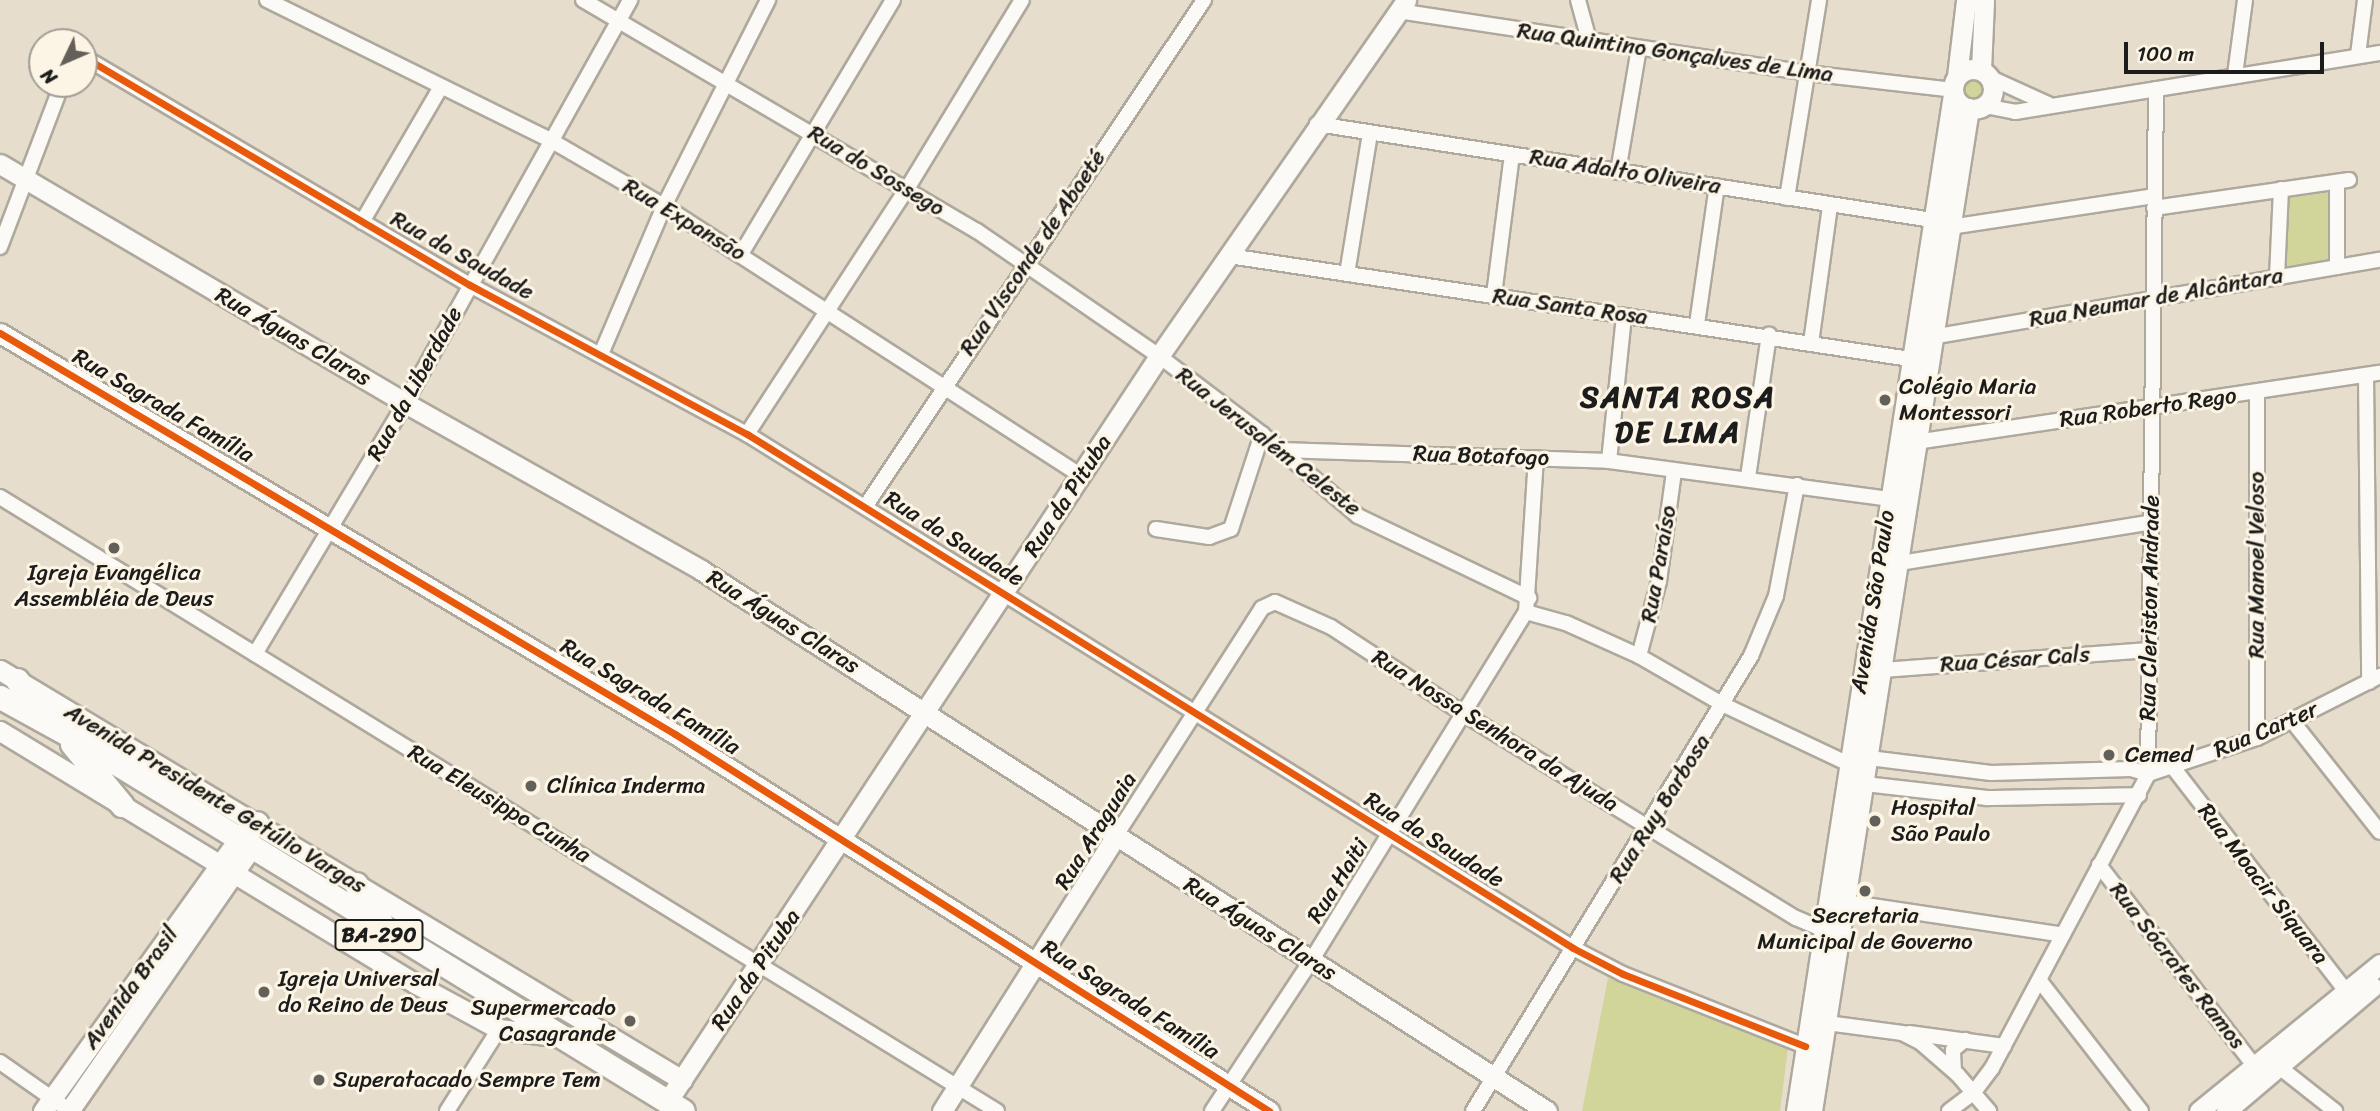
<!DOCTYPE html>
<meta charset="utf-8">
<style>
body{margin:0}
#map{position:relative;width:2380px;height:1111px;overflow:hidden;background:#e7ddcc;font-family:Sriracha,sans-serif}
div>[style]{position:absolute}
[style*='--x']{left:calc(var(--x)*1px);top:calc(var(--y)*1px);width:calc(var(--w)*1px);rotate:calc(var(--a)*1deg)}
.green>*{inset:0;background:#d1d59a}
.round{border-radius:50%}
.roads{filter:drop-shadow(2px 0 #aea89d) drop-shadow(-2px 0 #aea89d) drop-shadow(0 2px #aea89d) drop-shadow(0 -2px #aea89d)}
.street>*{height:14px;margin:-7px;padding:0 7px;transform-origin:7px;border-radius:7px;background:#fbfaf7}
.secondary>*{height:19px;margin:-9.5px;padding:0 9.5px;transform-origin:9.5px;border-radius:9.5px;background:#fbfaf7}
.secondary>.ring{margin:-9.5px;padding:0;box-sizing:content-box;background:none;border:19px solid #fbfaf7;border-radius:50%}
.primary>*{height:23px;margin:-11.5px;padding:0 11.5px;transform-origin:11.5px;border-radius:11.5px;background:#fbfaf7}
.cycleway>*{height:7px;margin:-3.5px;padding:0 3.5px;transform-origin:3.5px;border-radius:3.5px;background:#e8590c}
.dots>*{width:19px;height:19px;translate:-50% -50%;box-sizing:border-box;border:4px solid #fcf5e5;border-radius:50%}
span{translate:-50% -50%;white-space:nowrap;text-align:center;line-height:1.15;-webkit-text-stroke:6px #fcf5e5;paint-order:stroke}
.shield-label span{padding:2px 5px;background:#fcf5e5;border:2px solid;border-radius:5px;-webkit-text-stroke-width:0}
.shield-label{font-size:21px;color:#1c1c1c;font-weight:700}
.street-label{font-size:23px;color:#1c1c1c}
.poi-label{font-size:23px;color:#1c1c1c}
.left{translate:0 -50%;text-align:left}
.right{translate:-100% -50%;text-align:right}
.district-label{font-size:30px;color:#1c1c1c;font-weight:700;letter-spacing:2px}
.north{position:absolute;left:28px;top:28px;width:70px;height:70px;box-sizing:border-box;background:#fcf5e5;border:2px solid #a29e95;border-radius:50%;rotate:226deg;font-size:19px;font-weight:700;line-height:28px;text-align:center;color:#1c1c1c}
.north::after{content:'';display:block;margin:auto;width:24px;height:32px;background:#63605a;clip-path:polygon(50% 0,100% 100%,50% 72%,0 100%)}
.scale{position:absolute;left:2124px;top:42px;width:200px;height:32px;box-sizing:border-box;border:4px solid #1c1c1c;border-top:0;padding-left:9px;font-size:21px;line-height:24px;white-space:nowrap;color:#1c1c1c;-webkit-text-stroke:5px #fcf5e5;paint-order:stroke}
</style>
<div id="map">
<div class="green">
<div class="round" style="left:1956px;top:71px;width:36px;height:36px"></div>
<div style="clip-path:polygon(2332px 192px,2330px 261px,2285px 266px,2287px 198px)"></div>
<div style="clip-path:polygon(1608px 978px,1788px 1048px,1780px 1111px,1582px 1111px)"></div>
</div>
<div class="roads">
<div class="street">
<div style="--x:267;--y:0;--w:318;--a:26.3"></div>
<div style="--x:552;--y:141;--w:129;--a:30.1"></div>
<div style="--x:664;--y:206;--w:497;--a:32.9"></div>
<div style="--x:583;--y:0;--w:457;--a:30.4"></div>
<div style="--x:977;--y:231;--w:221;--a:34.5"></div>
<div style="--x:1159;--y:356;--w:129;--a:37.1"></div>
<div style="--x:1262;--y:434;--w:126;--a:40.5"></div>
<div style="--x:1358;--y:516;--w:190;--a:25.6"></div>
<div style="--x:1578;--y:0;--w:41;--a:74.6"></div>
<div style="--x:1398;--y:11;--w:414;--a:8.6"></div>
<div style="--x:1807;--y:73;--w:147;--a:6.6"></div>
<div style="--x:2358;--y:55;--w:55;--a:-82.7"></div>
<div style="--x:84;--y:57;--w:448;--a:30.6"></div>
<div style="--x:470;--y:285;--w:315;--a:28.3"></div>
<div style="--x:747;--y:434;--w:973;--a:31.89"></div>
<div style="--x:1573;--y:948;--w:56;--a:27.5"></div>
<div style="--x:1623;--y:974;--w:196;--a:21.6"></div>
<div style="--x:2235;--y:75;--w:76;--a:-82.4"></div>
<div style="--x:1991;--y:78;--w:63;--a:24.5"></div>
<div style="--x:1985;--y:106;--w:31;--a:11"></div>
<div style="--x:2015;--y:112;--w:370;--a:-9.2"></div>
<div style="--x:1317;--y:124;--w:622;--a:8.87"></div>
<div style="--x:1618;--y:172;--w:126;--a:-80.4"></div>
<div style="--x:1787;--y:198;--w:201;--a:-80.8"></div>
<div style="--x:2154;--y:208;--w:197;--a:-8.2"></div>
<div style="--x:362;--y:222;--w:156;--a:-59.7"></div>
<div style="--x:1950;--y:227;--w:206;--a:-8.6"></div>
<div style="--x:0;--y:247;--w:174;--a:-69.2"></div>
<div style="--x:741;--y:254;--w:296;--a:-59.1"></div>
<div style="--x:1229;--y:256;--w:689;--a:8.6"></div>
<div style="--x:2337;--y:267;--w:85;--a:-90"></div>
<div style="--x:1347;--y:274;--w:142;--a:-80.7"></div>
<div style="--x:2277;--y:277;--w:88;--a:-87.4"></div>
<div style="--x:1494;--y:295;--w:141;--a:-82.7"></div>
<div style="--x:1697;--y:324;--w:139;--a:-81.8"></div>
<div style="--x:1932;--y:337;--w:455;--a:-9.8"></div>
<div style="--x:1811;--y:343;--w:138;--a:-82.1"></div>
<div style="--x:601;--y:354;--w:161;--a:-66.9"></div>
<div style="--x:664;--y:206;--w:231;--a:-63.2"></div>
<div style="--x:2366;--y:375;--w:307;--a:89.4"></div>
<div style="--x:2257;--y:392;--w:346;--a:90"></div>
<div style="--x:747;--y:434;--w:293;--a:-56.9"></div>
<div style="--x:907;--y:189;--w:221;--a:-58.7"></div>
<div style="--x:1916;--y:442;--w:469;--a:-8.5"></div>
<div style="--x:1281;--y:450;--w:328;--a:1.9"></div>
<div style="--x:1609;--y:461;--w:283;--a:7.7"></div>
<div style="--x:1609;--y:461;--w:146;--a:-84.1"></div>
<div style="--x:1748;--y:477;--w:144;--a:-81.6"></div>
<div style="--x:0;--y:497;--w:1171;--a:31.63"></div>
<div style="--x:865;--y:507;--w:610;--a:-56.23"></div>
<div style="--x:1156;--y:529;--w:54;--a:8.6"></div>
<div style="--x:1209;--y:537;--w:23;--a:-20"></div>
<div style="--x:1231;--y:529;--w:100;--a:-71.9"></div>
<div style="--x:1900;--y:563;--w:255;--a:-9.2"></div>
<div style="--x:1526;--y:612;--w:41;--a:15.4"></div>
<div style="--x:1566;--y:623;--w:80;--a:24.3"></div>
<div style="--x:1639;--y:656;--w:98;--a:30"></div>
<div style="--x:1724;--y:705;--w:138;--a:25.3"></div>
<div style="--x:255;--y:654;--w:292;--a:-59.1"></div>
<div style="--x:405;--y:403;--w:462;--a:-60.8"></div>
<div style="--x:1639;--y:656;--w:78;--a:-75.1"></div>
<div style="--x:1659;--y:581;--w:111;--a:-82.2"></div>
<div style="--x:1883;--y:670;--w:266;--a:-4.3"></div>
<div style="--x:2293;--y:722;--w:140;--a:51.7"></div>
<div style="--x:1869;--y:758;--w:123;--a:7"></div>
<div style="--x:1991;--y:773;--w:140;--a:-1.6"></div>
<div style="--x:2131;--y:769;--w:18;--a:16"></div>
<div style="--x:2172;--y:766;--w:293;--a:52.3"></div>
<div style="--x:2148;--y:774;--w:115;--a:-18.3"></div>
<div style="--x:2257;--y:738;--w:138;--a:-26.8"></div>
<div style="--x:1865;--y:784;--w:123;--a:6.5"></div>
<div style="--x:1987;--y:798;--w:152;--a:-1.1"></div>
<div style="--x:1115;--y:837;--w:272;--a:-57.3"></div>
<div style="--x:1262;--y:608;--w:14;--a:-25"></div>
<div style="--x:1275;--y:602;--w:61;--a:24.1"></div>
<div style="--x:1331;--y:627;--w:159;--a:33.2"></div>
<div style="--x:1464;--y:714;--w:390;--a:31.6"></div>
<div style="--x:1796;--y:918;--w:30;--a:23"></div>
<div style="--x:2099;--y:865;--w:255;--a:52.3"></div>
<div style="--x:1846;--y:902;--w:219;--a:8.6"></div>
<div style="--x:2040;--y:981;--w:165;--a:52.2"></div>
<div style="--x:1827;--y:1023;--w:76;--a:7.6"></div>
<div style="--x:1902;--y:1033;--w:20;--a:27"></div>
<div style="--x:1920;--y:1042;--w:50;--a:41"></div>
<div style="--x:1958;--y:1075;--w:48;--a:49.3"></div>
<div style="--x:1909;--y:1033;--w:96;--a:7.8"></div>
<div style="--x:0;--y:1062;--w:85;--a:35"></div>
<div style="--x:2278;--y:1066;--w:73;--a:38.3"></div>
<div style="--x:1954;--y:1071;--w:21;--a:-93"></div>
<div style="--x:1953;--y:1050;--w:16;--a:-40"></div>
<div style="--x:447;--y:1111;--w:97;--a:-57.6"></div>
<div style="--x:1212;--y:1111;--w:180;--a:-56.6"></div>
<div style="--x:1311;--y:961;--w:410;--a:-58.4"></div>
<div style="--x:1526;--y:612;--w:154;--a:-86.3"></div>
<div style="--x:1473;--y:1111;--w:533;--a:-58.58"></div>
<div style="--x:1751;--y:656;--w:65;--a:-67.4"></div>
<div style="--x:1776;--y:596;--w:113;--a:-79.3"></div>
<div style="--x:1949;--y:1111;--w:31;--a:-37"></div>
<div style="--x:1974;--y:1092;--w:30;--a:-53"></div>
<div style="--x:1992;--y:1068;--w:333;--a:-62"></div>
<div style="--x:2148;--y:774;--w:685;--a:-89.33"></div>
</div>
<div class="secondary">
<div class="ring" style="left:1953px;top:69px;width:21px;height:21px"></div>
<div style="--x:1981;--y:70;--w:70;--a:-87.5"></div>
<div style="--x:1957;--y:76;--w:77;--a:-83.2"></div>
<div style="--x:0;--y:164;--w:470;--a:30.5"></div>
<div style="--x:405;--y:403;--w:340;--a:29.4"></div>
<div style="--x:701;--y:570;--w:1004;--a:32.6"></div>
<div style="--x:0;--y:333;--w:785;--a:30.71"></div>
<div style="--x:675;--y:734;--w:704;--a:32.4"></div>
<div style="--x:0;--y:670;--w:796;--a:31.01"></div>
<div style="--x:0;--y:731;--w:487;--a:31.3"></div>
<div style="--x:416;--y:984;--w:94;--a:28.5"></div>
<div style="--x:499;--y:1029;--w:46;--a:7.4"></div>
<div style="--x:667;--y:1102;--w:894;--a:-56.59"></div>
<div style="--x:1159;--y:356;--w:433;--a:-55.2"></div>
<div style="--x:43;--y:1111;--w:334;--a:-54.3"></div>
<div style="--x:69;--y:1111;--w:320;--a:-55.3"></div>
<div style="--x:942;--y:1111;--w:324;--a:-57.7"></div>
<div style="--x:1796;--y:1111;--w:1029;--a:-81.22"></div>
<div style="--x:1812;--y:1111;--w:1015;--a:-81.1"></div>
<div style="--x:2199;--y:1111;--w:233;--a:-39.1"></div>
<div style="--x:2226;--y:1111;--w:192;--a:-40.3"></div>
</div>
<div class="primary">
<div style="--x:17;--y:680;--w:49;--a:54.1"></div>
<div style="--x:0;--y:697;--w:85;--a:28.7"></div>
<div style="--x:75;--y:738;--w:713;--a:31.53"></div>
<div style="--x:72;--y:744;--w:79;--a:50.7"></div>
<div style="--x:238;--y:840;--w:25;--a:-42"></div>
<div style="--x:356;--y:884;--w:48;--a:57"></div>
</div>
</div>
<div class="cycleway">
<div style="--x:84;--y:57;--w:448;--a:30.6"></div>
<div style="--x:470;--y:285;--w:315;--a:28.3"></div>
<div style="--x:747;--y:434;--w:973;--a:31.89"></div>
<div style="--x:1573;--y:948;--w:56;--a:27.5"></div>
<div style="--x:1623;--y:974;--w:196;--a:21.6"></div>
<div style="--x:0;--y:333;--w:785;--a:30.71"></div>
<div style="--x:675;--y:734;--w:704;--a:32.4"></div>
</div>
<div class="dots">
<div style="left:1885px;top:400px;background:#63605a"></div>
<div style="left:114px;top:548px;background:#63605a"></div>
<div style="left:2109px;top:755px;background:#63605a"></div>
<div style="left:531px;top:786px;background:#63605a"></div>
<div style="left:1875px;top:821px;background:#63605a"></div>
<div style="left:1865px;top:891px;background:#63605a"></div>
<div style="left:264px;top:992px;background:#63605a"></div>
<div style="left:630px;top:1021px;background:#63605a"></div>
<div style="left:319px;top:1080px;background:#63605a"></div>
</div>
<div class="shield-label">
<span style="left:379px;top:935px">BA-290</span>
</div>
<div class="street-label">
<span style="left:1675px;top:53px;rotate:8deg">Rua Quintino Gonçalves de Lima</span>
<span style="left:876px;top:171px;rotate:31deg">Rua do Sossego</span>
<span style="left:1625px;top:172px;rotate:9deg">Rua Adalto Oliveira</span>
<span style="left:684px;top:220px;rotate:31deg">Rua Expansão</span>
<span style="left:1033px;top:253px;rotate:-56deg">Rua Visconde de Abaeté</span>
<span style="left:462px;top:256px;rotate:29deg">Rua da Saudade</span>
<span style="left:2156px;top:298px;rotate:-10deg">Rua Neumar de Alcântara</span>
<span style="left:1570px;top:307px;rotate:8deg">Rua Santa Rosa</span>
<span style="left:293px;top:337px;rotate:30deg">Rua Águas Claras</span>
<span style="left:415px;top:384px;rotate:-61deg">Rua da Liberdade</span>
<span style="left:163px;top:406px;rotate:30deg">Rua Sagrada Família</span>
<span style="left:2148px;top:408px;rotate:-8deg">Rua Roberto Rego</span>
<span style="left:1268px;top:442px;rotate:38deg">Rua Jerusalém Celeste</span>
<span style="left:1481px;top:456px;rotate:2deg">Rua Botafogo</span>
<span style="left:1068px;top:496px;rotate:-57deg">Rua da Pituba</span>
<span style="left:954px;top:539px;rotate:32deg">Rua da Saudade</span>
<span style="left:1659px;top:564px;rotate:-80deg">Rua Paraíso</span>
<span style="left:2257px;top:565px;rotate:-90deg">Rua Manoel Veloso</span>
<span style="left:1873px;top:602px;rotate:-81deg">Avenida São Paulo</span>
<span style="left:2150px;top:608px;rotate:-89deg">Rua Cleriston Andrade</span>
<span style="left:783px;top:622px;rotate:32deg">Rua Águas Claras</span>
<span style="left:2015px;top:660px;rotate:-4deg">Rua César Cals</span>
<span style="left:650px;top:697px;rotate:31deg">Rua Sagrada Família</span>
<span style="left:2266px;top:730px;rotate:-23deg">Rua Carter</span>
<span style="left:1495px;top:731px;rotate:32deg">Rua Nossa Senhora da Ajuda</span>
<span style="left:215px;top:799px;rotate:31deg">Avenida Presidente Getúlio Vargas</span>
<span style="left:499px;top:804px;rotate:31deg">Rua Eleusippo Cunha</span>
<span style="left:1660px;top:809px;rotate:-58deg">Rua Ruy Barbosa</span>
<span style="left:1096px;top:831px;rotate:-58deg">Rua Araguaia</span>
<span style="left:1434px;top:840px;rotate:32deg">Rua da Saudade</span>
<span style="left:1338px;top:881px;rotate:-58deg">Rua Haiti</span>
<span style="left:2263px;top:884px;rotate:52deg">Rua Moacir Siquara</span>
<span style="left:1260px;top:929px;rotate:32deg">Rua Águas Claras</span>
<span style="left:2177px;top:966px;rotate:52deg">Rua Sócrates Ramos</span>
<span style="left:756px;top:970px;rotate:-56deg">Rua da Pituba</span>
<span style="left:131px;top:988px;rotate:-54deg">Avenida Brasil</span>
<span style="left:1130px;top:1000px;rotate:32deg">Rua Sagrada Família</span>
</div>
<div class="poi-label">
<span class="left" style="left:1899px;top:400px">Colégio Maria<br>Montessori</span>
<span style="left:114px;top:586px">Igreja Evangélica<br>Assembléia de Deus</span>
<span class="left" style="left:2125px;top:755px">Cemed</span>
<span class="left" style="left:547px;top:786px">Clínica Inderma</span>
<span class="left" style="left:1891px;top:821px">Hospital<br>São Paulo</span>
<span style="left:1865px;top:929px">Secretaria<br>Municipal de Governo</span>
<span class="left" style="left:278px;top:992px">Igreja Universal<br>do Reino de Deus</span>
<span class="right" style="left:616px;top:1021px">Supermercado<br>Casagrande</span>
<span class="left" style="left:333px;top:1080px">Superatacado Sempre Tem</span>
</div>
<div class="district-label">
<span style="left:1678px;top:414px">SANTA ROSA<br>DE LIMA</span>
</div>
<div class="north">N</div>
<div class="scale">100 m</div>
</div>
